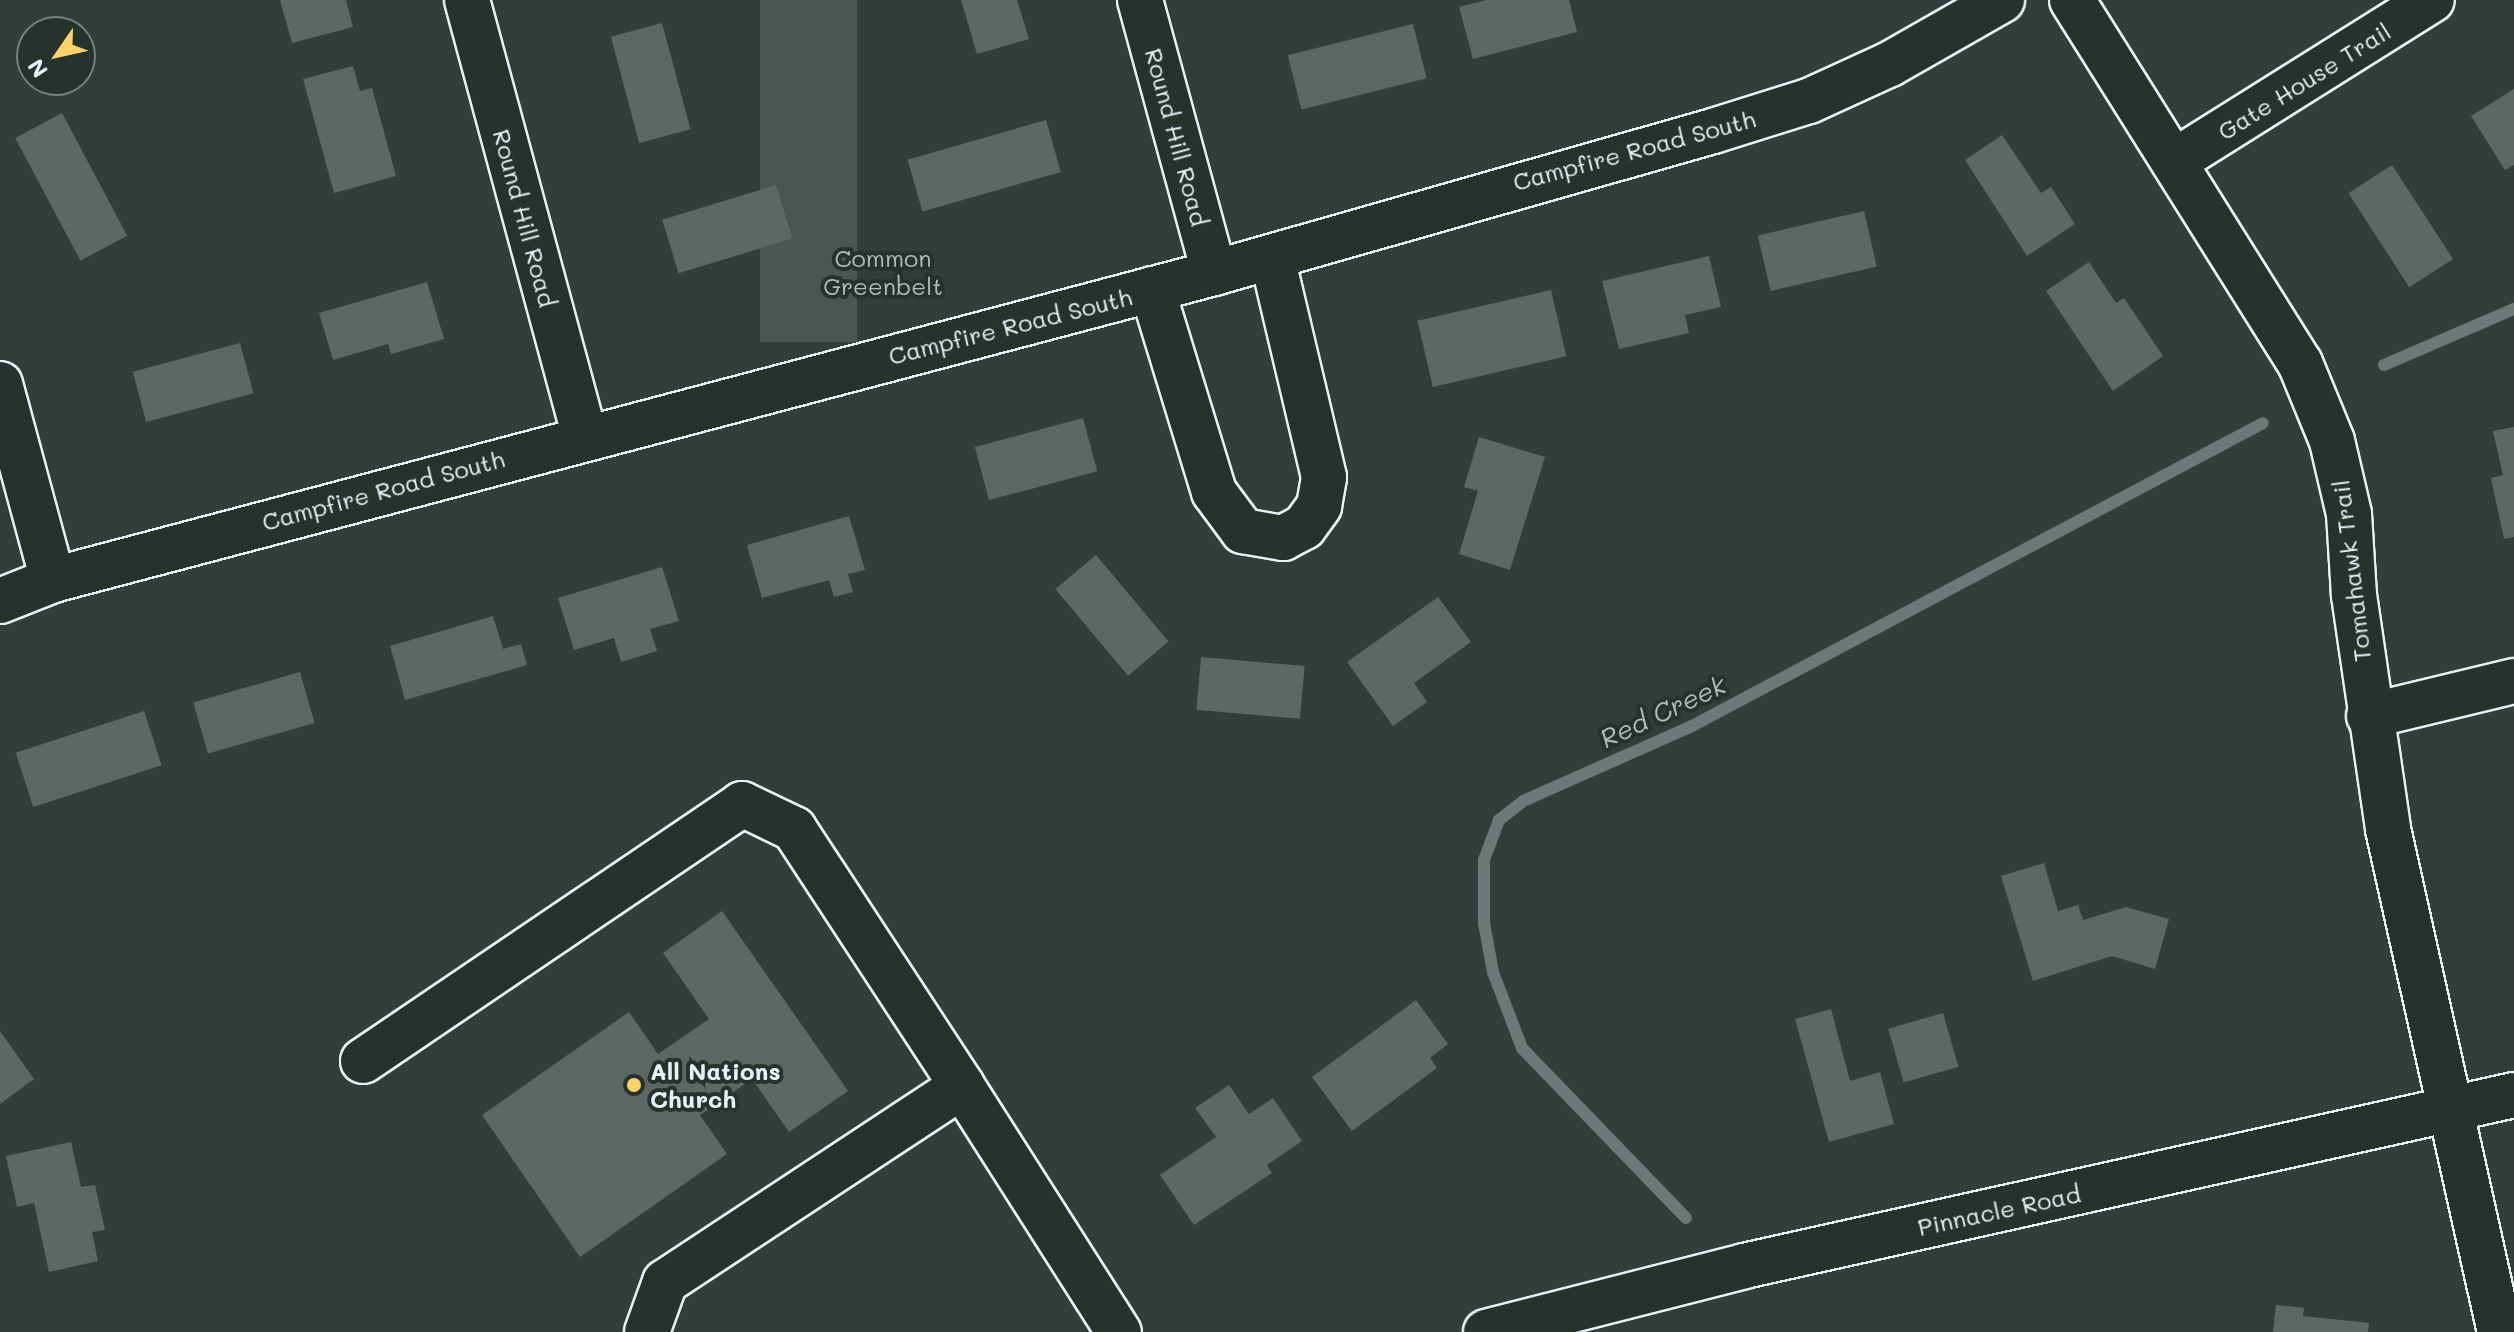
<!DOCTYPE html>
<style>
body{margin:0}
#map{position:relative;width:2514px;height:1332px;overflow:hidden;background:#323e39;font-family:Mali,sans-serif}
div>[style]{position:absolute}
[style*='--x']{left:calc(var(--x)*1px);top:calc(var(--y)*1px);width:calc(var(--w)*1px);rotate:calc(var(--a)*1deg)}
.green>*{inset:0;background:#495651;transform-origin:0 0}
.stream>*{height:12px;margin:-6px;padding:0 6px;transform-origin:6px;border-radius:6px;background:#6d7978}
.building>*{inset:0;background:#5c6865;transform-origin:0 0}
.roads{filter:drop-shadow(2px 0 #e8f1f8) drop-shadow(-2px 0 #e8f1f8) drop-shadow(0 2px #e8f1f8) drop-shadow(0 -2px #e8f1f8)}
.minor>*{height:44px;margin:-22px;padding:0 22px;transform-origin:22px;border-radius:22px;background:#26332d}
.dots>*{width:22px;height:22px;translate:-50% -50%;box-sizing:border-box;border:4px solid #26332d;border-radius:50%}
span{translate:-50% -50%;white-space:nowrap;text-align:center;line-height:1.15;-webkit-text-stroke:8px #26332d;paint-order:stroke}
.street-label{font-size:24px;color:#e8f1f8}
.park-label{font-size:24px;color:#b0bbbe}
.poi-label{font-size:24px;color:#e8f1f8;font-weight:700}
.left{translate:0 -50%;text-align:left}
.water-label{font-size:26px;color:#b1bbbe;font-style:italic}
.north{position:absolute;left:16px;top:16px;width:80px;height:80px;box-sizing:border-box;background:#26332d;border:2px solid #747f7e;border-radius:50%;rotate:236deg;font-size:22px;font-weight:700;line-height:32px;text-align:center;color:#e8f1f8}
.north::after{content:'';display:block;margin:auto;width:28px;height:36px;background:#ffd166;clip-path:polygon(50% 0,100% 100%,50% 72%,0 100%)}
</style>
<div id="map">
<div class="green">
<div style="left:760px;top:0;width:97px;height:342px"></div>
</div>
<div class="stream">
<div style="--x:2384;--y:365;--w:142;--a:-23.3"></div>
<div style="--x:1686;--y:1218;--w:236;--a:-134"></div>
<div style="--x:1522;--y:1048;--w:81;--a:-110.9"></div>
<div style="--x:1493;--y:972;--w:50;--a:-100.4"></div>
<div style="--x:1484;--y:923;--w:63;--a:-90"></div>
<div style="--x:1484;--y:860;--w:43;--a:-69.4"></div>
<div style="--x:1499;--y:820;--w:31;--a:-38"></div>
<div style="--x:1523;--y:801;--w:185;--a:-23.9"></div>
<div style="--x:1692;--y:726;--w:646;--a:-27.95"></div>
</div>
<div class="building">
<div style="clip-path:polygon(280px 0,346px 0,353px 27px,292px 43px)"></div>
<div style="clip-path:polygon(961px 0,1017px 0,1029px 39px,977px 54px)"></div>
<div style="clip-path:polygon(1486px 0,1569px 0,1577px 32px,1473px 59px,1459px 7px)"></div>
<div style="left:662px;top:23px;width:110px;height:53px;rotate:75deg"></div>
<div style="left:1413px;top:24px;width:56px;height:129px;rotate:76deg"></div>
<div style="clip-path:polygon(353px 66px,360px 91px,372px 88px,396px 176px,334px 193px,303px 79px)"></div>
<div style="clip-path:polygon(2514px 89px,2514px 165px,2505px 170px,2471px 116px)"></div>
<div style="left:62px;top:113px;width:139px;height:53px;rotate:62deg"></div>
<div style="left:1046px;top:120px;width:54px;height:144px;rotate:74deg"></div>
<div style="clip-path:polygon(2002px 135px,2041px 193px,2051px 187px,2075px 224px,2027px 256px,1965px 160px)"></div>
<div style="left:2392px;top:165px;width:112px;height:52px;rotate:57deg"></div>
<div style="left:776px;top:185px;width:56px;height:119px;rotate:73deg"></div>
<div style="left:1864px;top:211px;width:57px;height:109px;rotate:77deg"></div>
<div style="clip-path:polygon(1709px 256px,1721px 307px,1685px 315px,1689px 333px,1619px 349px,1602px 281px)"></div>
<div style="clip-path:polygon(2089px 262px,2116px 303px,2124px 298px,2163px 356px,2113px 391px,2046px 291px)"></div>
<div style="clip-path:polygon(427px 282px,444px 339px,391px 354px,388px 344px,333px 360px,319px 313px)"></div>
<div style="left:1551px;top:290px;width:68px;height:137px;rotate:77deg"></div>
<div style="left:240px;top:343px;width:52px;height:111px;rotate:75deg"></div>
<div style="left:1083px;top:418px;width:55px;height:112px;rotate:75deg"></div>
<div style="clip-path:polygon(2514px 427px,2514px 537px,2504px 539px,2491px 478px,2503px 475px,2493px 431px)"></div>
<div style="clip-path:polygon(1479px 437px,1545px 457px,1510px 570px,1459px 554px,1478px 491px,1464px 487px)"></div>
<div style="clip-path:polygon(849px 516px,865px 570px,848px 574px,853px 592px,834px 597px,829px 580px,762px 598px,747px 545px)"></div>
<div style="left:1096px;top:555px;width:113px;height:53px;rotate:50deg"></div>
<div style="clip-path:polygon(662px 567px,679px 621px,650px 629px,657px 651px,621px 662px,614px 638px,574px 650px,558px 598px)"></div>
<div style="clip-path:polygon(1438px 597px,1471px 642px,1414px 683px,1427px 702px,1393px 726px,1347px 662px)"></div>
<div style="clip-path:polygon(493px 616px,503px 649px,521px 644px,527px 665px,405px 700px,390px 646px)"></div>
<div style="left:1201px;top:657px;width:104px;height:53px;rotate:5deg"></div>
<div style="left:300px;top:672px;width:53px;height:111px;rotate:74deg"></div>
<div style="left:144px;top:711px;width:57px;height:135px;rotate:72deg"></div>
<div style="clip-path:polygon(2044px 863px,2058px 911px,2078px 905px,2083px 920px,2126px 907px,2169px 919px,2155px 969px,2112px 956px,2033px 981px,2001px 876px)"></div>
<div style="clip-path:polygon(722px 911px,848px 1091px,789px 1132px,752px 1079px,700px 1115px,727px 1154px,580px 1257px,482px 1115px,629px 1012px,658px 1054px,709px 1019px,663px 953px)"></div>
<div style="clip-path:polygon(1416px 1000px,1448px 1044px,1430px 1058px,1437px 1068px,1352px 1131px,1312px 1077px)"></div>
<div style="clip-path:polygon(1831px 1009px,1850px 1081px,1880px 1072px,1894px 1124px,1829px 1142px,1795px 1019px)"></div>
<div style="left:1943px;top:1013px;width:56px;height:57px;rotate:74deg"></div>
<div style="clip-path:polygon(0 1031px,34px 1079px,0 1104px)"></div>
<div style="clip-path:polygon(1229px 1085px,1249px 1114px,1273px 1098px,1302px 1141px,1267px 1165px,1272px 1173px,1194px 1225px,1160px 1175px,1216px 1137px,1195px 1108px)"></div>
<div style="clip-path:polygon(71px 1142px,81px 1187px,95px 1185px,105px 1230px,92px 1232px,98px 1261px,49px 1272px,34px 1203px,17px 1207px,6px 1156px)"></div>
<div style="clip-path:polygon(2276px 1305px,2304px 1308px,2303px 1316px,2369px 1323px,2368px 1332px,2273px 1332px)"></div>
</div>
<div class="roads">
<div class="minor">
<div style="--x:467;--y:0;--w:450;--a:74.9"></div>
<div style="--x:1140;--y:0;--w:283;--a:74.8"></div>
<div style="--x:2072;--y:0;--w:429;--a:57.9"></div>
<div style="--x:2300;--y:363;--w:84;--a:67.7"></div>
<div style="--x:2332;--y:441;--w:75;--a:76.9"></div>
<div style="--x:2349;--y:514;--w:81;--a:86.5"></div>
<div style="--x:2354;--y:595;--w:236;--a:81.7"></div>
<div style="--x:2388;--y:829;--w:515;--a:77.45"></div>
<div style="--x:2175;--y:161;--w:303;--a:-32.1"></div>
<div style="--x:1152;--y:289;--w:212;--a:73"></div>
<div style="--x:1214;--y:492;--w:49;--a:53.4"></div>
<div style="--x:1243;--y:531;--w:41;--a:9.9"></div>
<div style="--x:1283;--y:538;--w:24;--a:-28"></div>
<div style="--x:1304;--y:527;--w:26;--a:-54"></div>
<div style="--x:1319;--y:506;--w:29;--a:-80"></div>
<div style="--x:1324;--y:477;--w:226;--a:-103.3"></div>
<div style="--x:0;--y:384;--w:203;--a:74.9"></div>
<div style="--x:0;--y:601;--w:57;--a:-21.6"></div>
<div style="--x:53;--y:580;--w:1201;--a:-14.81"></div>
<div style="--x:1214;--y:273;--w:519;--a:-15.88"></div>
<div style="--x:1713;--y:131;--w:101;--a:-17.4"></div>
<div style="--x:1809;--y:101;--w:89;--a:-24.6"></div>
<div style="--x:1890;--y:64;--w:129;--a:-29.7"></div>
<div style="--x:2369;--y:716;--w:149;--a:-13.6"></div>
<div style="--x:363;--y:1061;--w:458;--a:-34.1"></div>
<div style="--x:742;--y:804;--w:58;--a:25.7"></div>
<div style="--x:794;--y:829;--w:307;--a:56.8"></div>
<div style="--x:647;--y:1332;--w:53;--a:-70.2"></div>
<div style="--x:665;--y:1282;--w:356;--a:-33.4"></div>
<div style="--x:962;--y:1086;--w:292;--a:57.5"></div>
<div style="--x:1486;--y:1332;--w:266;--a:-14.3"></div>
<div style="--x:1744;--y:1266;--w:789;--a:-12.52"></div>
</div>
</div>
<div class="dots">
<div style="left:634px;top:1085px;background:#ffd166"></div>
</div>
<div class="street-label">
<span style="left:2304px;top:81px;rotate:-32deg">Gate House Trail</span>
<span style="left:1177px;top:137px;rotate:75deg">Round Hill Road</span>
<span style="left:1634px;top:150px;rotate:-15deg">Campfire Road South</span>
<span style="left:525px;top:218px;rotate:75deg">Round Hill Road</span>
<span style="left:1010px;top:326px;rotate:-14deg">Campfire Road South</span>
<span style="left:383px;top:490px;rotate:-15deg">Campfire Road South</span>
<span style="left:2351px;top:571px;rotate:-97deg">Tomahawk Trail</span>
<span style="left:1999px;top:1210px;rotate:-12deg">Pinnacle Road</span>
</div>
<div class="park-label">
<span style="left:883px;top:272px">Common<br>Greenbelt</span>
</div>
<div class="poi-label">
<span class="left" style="left:650px;top:1085px">All Nations<br>Church</span>
</div>
<div class="water-label">
<span style="left:1663px;top:712px;rotate:-25deg">Red Creek</span>
</div>
<div class="north">N</div>
</div>
